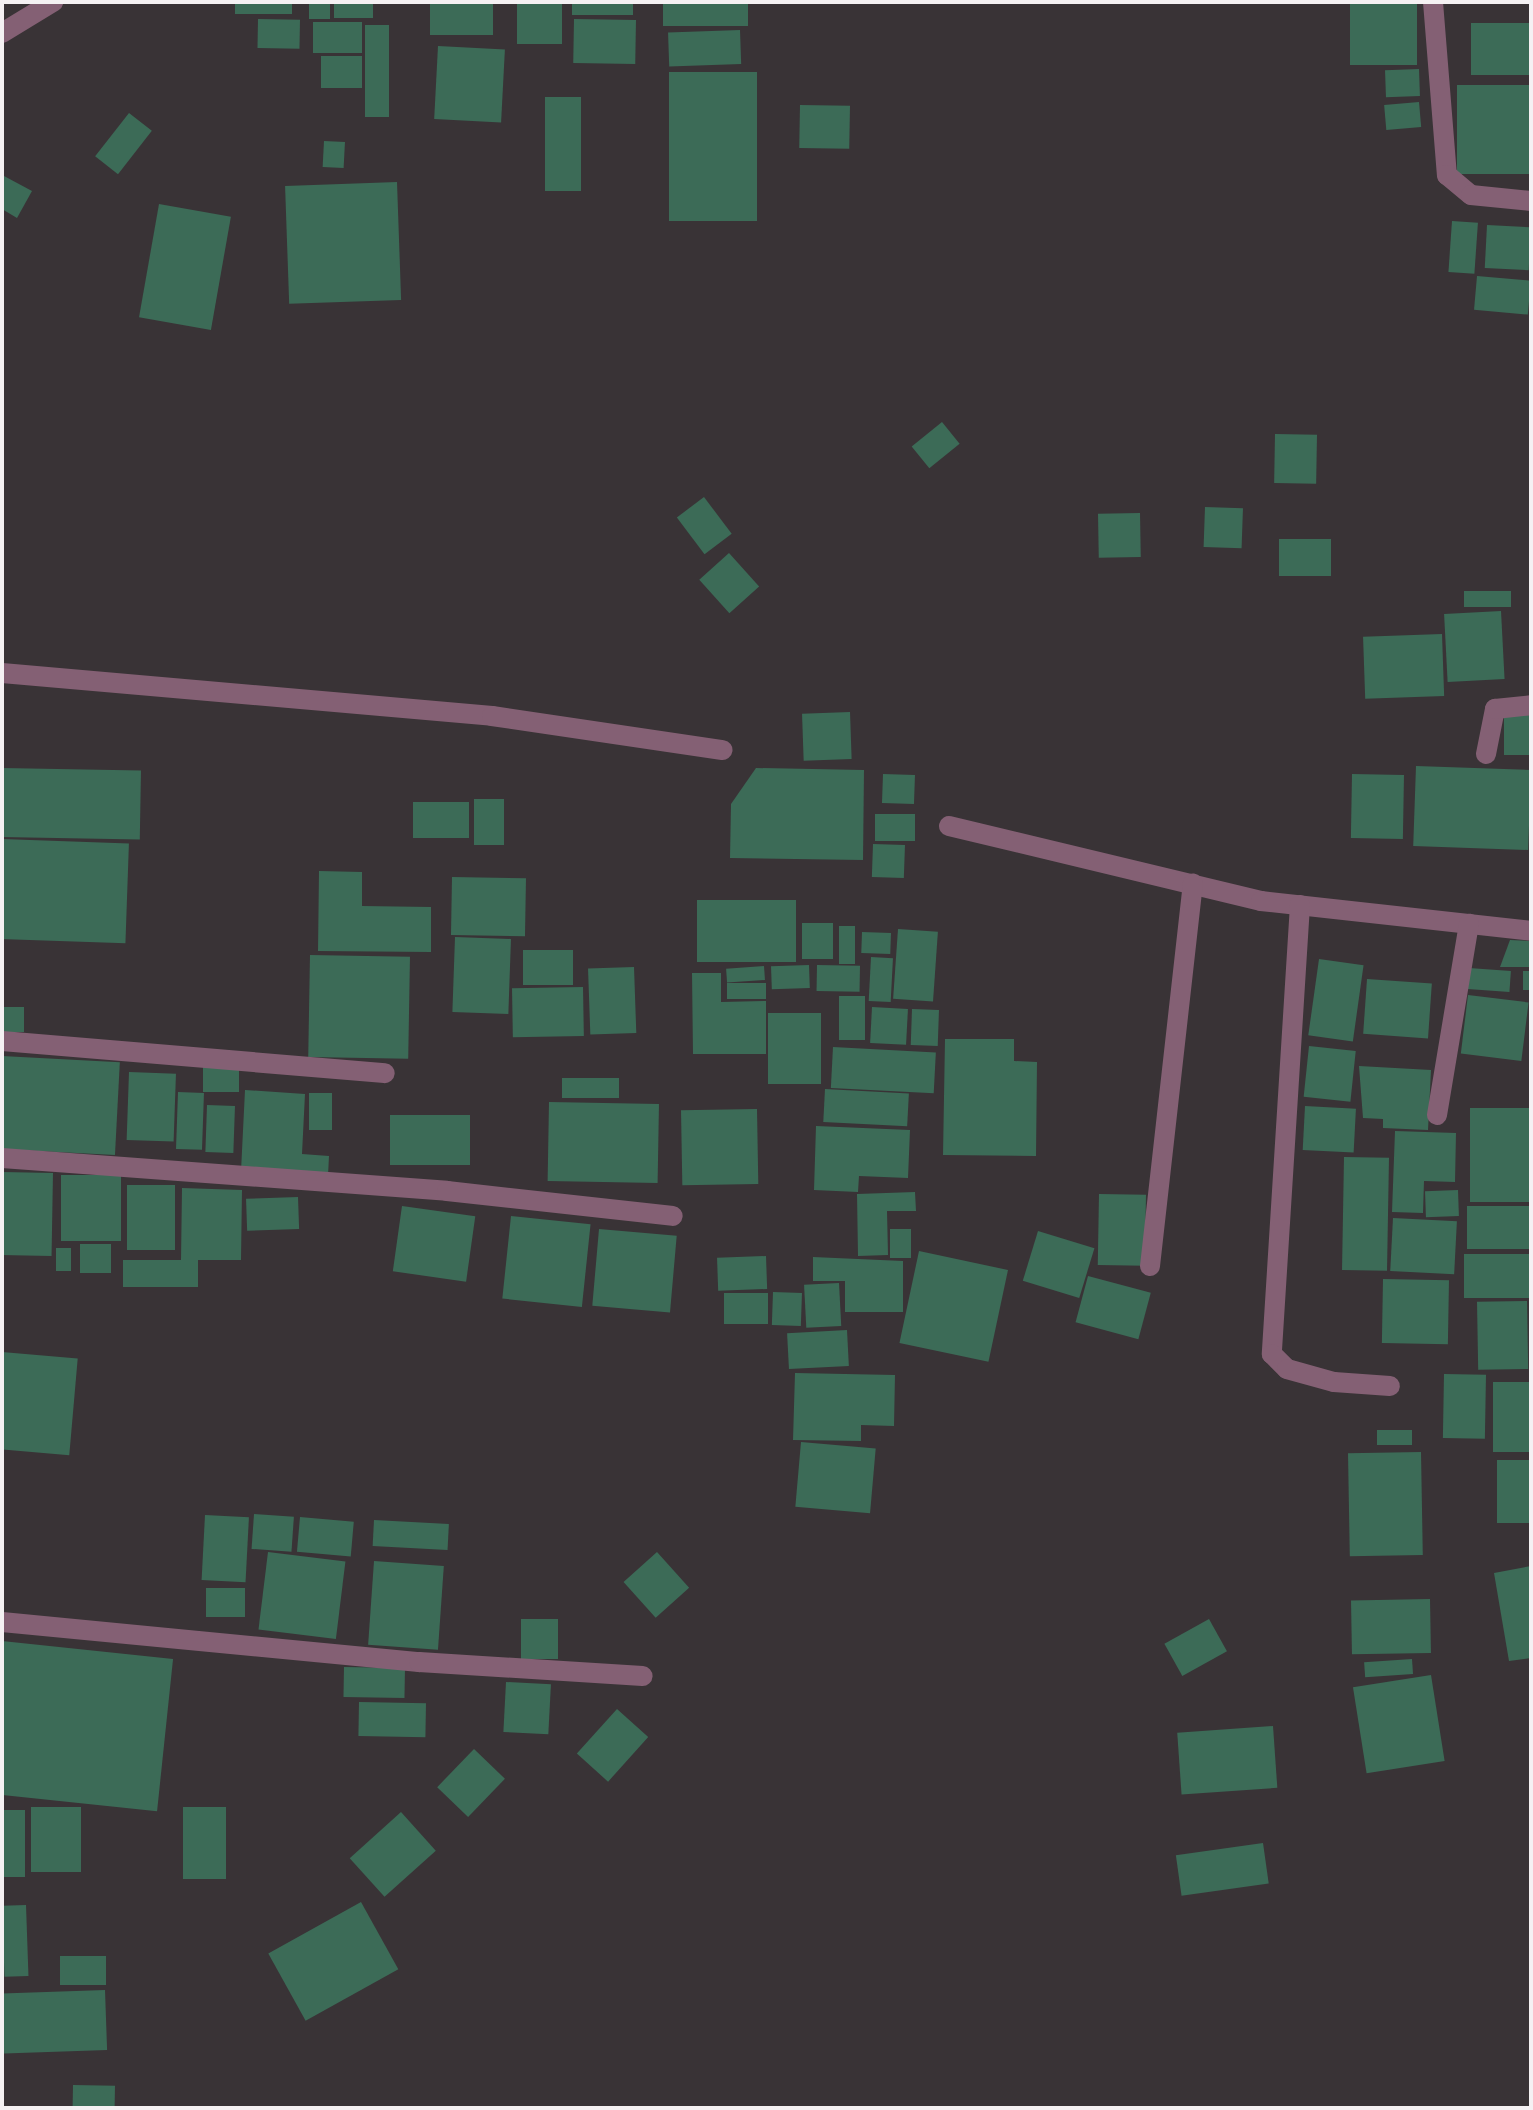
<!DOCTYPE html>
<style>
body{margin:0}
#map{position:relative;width:1533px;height:2110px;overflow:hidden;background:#393336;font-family:Commissioner,sans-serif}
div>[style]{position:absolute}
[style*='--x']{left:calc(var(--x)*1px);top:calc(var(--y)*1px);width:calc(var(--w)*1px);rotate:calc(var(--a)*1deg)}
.building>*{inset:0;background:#3c6b57;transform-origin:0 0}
.minor>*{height:20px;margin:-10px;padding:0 10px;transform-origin:10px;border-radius:10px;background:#846074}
span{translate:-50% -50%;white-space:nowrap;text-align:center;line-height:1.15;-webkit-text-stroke:8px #2f292c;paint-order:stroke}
.frame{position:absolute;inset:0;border:4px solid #f5f1f3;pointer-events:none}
</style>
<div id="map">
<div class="building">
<div style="left:235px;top:2px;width:57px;height:12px"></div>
<div style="left:309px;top:2px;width:21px;height:17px"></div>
<div style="left:334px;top:2px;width:39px;height:16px"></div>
<div style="left:430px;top:2px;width:63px;height:33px"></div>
<div style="left:517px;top:2px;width:45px;height:42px"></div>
<div style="left:572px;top:2px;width:61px;height:13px"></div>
<div style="left:663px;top:2px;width:85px;height:24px"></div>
<div style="left:1350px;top:2px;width:67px;height:63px"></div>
<div style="left:258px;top:19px;width:42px;height:29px;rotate:1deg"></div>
<div style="left:574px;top:19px;width:62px;height:44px;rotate:1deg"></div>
<div style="left:313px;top:22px;width:49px;height:31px"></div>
<div style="left:1531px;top:23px;width:52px;height:60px;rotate:90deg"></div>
<div style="left:365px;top:25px;width:24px;height:92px"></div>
<div style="left:740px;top:30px;width:34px;height:72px;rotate:88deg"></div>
<div style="left:438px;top:46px;width:67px;height:73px;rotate:3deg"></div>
<div style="left:321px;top:56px;width:41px;height:32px"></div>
<div style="left:1419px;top:69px;width:27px;height:34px;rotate:88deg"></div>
<div style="left:757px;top:72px;width:149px;height:88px;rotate:90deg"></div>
<div style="left:1531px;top:85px;width:89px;height:74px;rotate:90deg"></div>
<div style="left:545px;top:97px;width:36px;height:94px"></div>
<div style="left:1419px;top:102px;width:25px;height:35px;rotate:85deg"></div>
<div style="left:800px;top:105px;width:50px;height:43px;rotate:1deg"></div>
<div style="left:129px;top:113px;width:29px;height:55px;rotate:38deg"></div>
<div style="left:324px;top:141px;width:21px;height:26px;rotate:3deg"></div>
<div style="clip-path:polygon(4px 176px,32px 191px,17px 218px,2px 209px)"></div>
<div style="left:397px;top:182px;width:118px;height:112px;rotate:88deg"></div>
<div style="left:159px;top:204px;width:73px;height:115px;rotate:10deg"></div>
<div style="left:1452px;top:221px;width:26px;height:51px;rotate:4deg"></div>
<div style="left:1487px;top:225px;width:44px;height:43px;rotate:3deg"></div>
<div style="left:1477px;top:276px;width:54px;height:34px;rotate:5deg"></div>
<div style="left:942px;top:422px;width:28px;height:39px;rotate:51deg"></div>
<div style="left:1275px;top:434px;width:42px;height:49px;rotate:1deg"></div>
<div style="left:704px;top:497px;width:46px;height:34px;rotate:53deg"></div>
<div style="left:1205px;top:507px;width:38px;height:40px;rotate:2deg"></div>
<div style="left:1140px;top:513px;width:44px;height:42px;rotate:89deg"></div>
<div style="left:1331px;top:539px;width:37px;height:52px;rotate:90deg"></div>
<div style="left:729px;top:553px;width:45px;height:40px;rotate:48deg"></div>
<div style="left:1464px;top:591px;width:47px;height:16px"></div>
<div style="left:1501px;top:611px;width:68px;height:57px;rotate:87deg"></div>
<div style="left:1442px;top:634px;width:62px;height:79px;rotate:88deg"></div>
<div style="left:850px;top:712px;width:47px;height:48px;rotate:88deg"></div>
<div style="left:1531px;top:712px;width:43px;height:27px;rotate:90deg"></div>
<div style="left:1416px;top:766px;width:115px;height:80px;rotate:2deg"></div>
<div style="left:2px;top:768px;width:139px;height:69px;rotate:1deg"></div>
<div style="clip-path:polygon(756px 768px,864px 770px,863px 860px,730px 858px,731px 804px)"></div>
<div style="left:883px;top:774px;width:32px;height:29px;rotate:2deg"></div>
<div style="left:1352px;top:774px;width:52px;height:64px;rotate:1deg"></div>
<div style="left:474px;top:799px;width:30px;height:46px"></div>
<div style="left:413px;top:802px;width:56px;height:36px"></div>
<div style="left:875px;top:814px;width:40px;height:27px"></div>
<div style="left:2px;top:839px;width:127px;height:100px;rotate:2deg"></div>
<div style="left:873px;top:844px;width:32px;height:33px;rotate:2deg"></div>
<div style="clip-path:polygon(319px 871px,362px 872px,362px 906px,431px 907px,431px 952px,318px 951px)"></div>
<div style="left:452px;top:877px;width:74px;height:58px;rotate:1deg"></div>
<div style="left:697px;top:900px;width:99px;height:62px"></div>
<div style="left:802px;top:923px;width:31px;height:36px"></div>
<div style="left:839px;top:926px;width:16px;height:38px"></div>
<div style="left:898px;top:929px;width:40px;height:70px;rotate:4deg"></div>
<div style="left:862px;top:932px;width:29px;height:21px;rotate:2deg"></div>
<div style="left:455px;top:937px;width:56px;height:75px;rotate:2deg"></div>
<div style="clip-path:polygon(1510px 940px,1531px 941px,1531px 967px,1500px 967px)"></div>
<div style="left:523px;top:950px;width:50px;height:35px"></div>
<div style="left:310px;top:955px;width:100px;height:102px;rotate:1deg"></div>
<div style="left:871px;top:957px;width:22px;height:44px;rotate:3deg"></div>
<div style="left:1319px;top:959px;width:45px;height:77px;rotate:8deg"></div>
<div style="left:809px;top:965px;width:23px;height:38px;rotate:88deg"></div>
<div style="left:817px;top:965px;width:43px;height:26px;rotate:1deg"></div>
<div style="left:764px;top:966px;width:14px;height:38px;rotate:86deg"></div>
<div style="left:634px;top:967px;width:66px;height:46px;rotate:88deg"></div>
<div style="left:1469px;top:968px;width:42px;height:21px;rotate:4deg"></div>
<div style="left:1523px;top:971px;width:8px;height:19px"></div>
<div style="clip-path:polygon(692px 973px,721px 973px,721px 1002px,766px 1001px,766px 1054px,693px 1054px)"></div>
<div style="left:1367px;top:979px;width:65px;height:55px;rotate:4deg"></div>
<div style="left:727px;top:983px;width:39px;height:16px"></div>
<div style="left:583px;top:987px;width:49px;height:71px;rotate:89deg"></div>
<div style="left:1468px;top:995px;width:61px;height:59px;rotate:7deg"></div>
<div style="left:839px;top:996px;width:26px;height:44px"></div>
<div style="left:2px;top:1007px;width:22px;height:25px"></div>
<div style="left:872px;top:1007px;width:36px;height:36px;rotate:3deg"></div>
<div style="left:912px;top:1009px;width:27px;height:36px;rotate:2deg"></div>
<div style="left:768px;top:1013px;width:53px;height:71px"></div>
<div style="clip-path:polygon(945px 1039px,1014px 1039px,1014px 1061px,1037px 1062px,1036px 1156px,943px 1155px)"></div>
<div style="left:1309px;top:1046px;width:47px;height:51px;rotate:6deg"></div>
<div style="left:833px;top:1047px;width:103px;height:41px;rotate:3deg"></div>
<div style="left:2px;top:1056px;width:118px;height:93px;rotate:3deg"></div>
<div style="left:203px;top:1065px;width:36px;height:27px"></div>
<div style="clip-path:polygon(1359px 1066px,1431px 1070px,1428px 1130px,1383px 1128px,1383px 1119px,1363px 1118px)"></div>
<div style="left:129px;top:1072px;width:47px;height:68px;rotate:2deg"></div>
<div style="left:562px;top:1078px;width:57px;height:20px"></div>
<div style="left:825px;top:1089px;width:84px;height:33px;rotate:3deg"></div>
<div style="clip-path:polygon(245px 1090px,305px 1094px,302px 1154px,329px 1156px,328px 1176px,241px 1171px)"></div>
<div style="left:178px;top:1092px;width:26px;height:57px;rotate:2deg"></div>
<div style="left:309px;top:1093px;width:23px;height:37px"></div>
<div style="left:549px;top:1102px;width:110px;height:79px;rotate:1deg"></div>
<div style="left:207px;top:1105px;width:28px;height:47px;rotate:2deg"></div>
<div style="left:1305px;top:1106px;width:51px;height:44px;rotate:3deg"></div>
<div style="left:1470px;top:1108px;width:61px;height:94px"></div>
<div style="left:757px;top:1109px;width:75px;height:76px;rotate:89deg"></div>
<div style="left:390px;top:1115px;width:80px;height:50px"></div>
<div style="clip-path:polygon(816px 1126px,910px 1130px,908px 1178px,859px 1176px,858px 1192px,814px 1190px)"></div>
<div style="clip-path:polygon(1395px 1131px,1456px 1133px,1455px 1182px,1424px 1181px,1423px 1213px,1392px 1212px)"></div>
<div style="left:1344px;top:1157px;width:45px;height:113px;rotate:1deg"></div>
<div style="left:2px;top:1172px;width:51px;height:83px;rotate:1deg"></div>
<div style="left:121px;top:1175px;width:66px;height:60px;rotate:90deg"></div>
<div style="left:175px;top:1185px;width:65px;height:48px;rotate:90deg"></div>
<div style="clip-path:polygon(182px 1188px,242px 1190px,241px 1260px,198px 1260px,198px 1287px,123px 1287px,123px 1260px,181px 1260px)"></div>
<div style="left:1458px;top:1190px;width:26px;height:33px;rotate:88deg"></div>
<div style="clip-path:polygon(915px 1192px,916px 1211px,887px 1211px,888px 1255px,858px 1256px,857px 1194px)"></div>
<div style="left:1099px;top:1194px;width:47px;height:71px;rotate:1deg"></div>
<div style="left:298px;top:1197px;width:32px;height:52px;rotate:88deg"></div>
<div style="left:402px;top:1206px;width:74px;height:66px;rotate:8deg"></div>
<div style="left:1531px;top:1206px;width:43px;height:64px;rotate:90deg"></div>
<div style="left:511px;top:1216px;width:80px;height:83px;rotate:6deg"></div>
<div style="left:1393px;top:1218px;width:64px;height:53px;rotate:3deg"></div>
<div style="left:599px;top:1229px;width:78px;height:77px;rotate:5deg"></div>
<div style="left:890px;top:1229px;width:21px;height:29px"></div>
<div style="left:1038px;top:1231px;width:59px;height:52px;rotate:17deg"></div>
<div style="left:80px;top:1244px;width:31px;height:29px"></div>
<div style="left:56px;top:1248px;width:15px;height:23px"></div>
<div style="left:919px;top:1251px;width:91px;height:94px;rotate:12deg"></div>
<div style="left:1464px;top:1254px;width:67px;height:44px"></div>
<div style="left:766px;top:1256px;width:33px;height:49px;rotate:88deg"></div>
<div style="clip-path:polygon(813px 1257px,903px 1261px,903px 1312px,845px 1312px,845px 1281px,813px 1281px)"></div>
<div style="left:1088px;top:1276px;width:65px;height:48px;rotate:15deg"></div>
<div style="left:1383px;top:1279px;width:66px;height:64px;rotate:1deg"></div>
<div style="left:839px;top:1283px;width:43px;height:35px;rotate:87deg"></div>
<div style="left:773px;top:1292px;width:29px;height:33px;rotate:2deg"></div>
<div style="left:768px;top:1293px;width:31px;height:44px;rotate:90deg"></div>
<div style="left:1527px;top:1301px;width:68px;height:50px;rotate:89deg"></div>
<div style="left:847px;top:1330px;width:36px;height:60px;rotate:87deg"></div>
<div style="left:2px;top:1352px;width:76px;height:97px;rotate:5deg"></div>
<div style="clip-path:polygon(795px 1373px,895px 1375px,894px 1426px,861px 1425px,861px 1441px,793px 1440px)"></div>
<div style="left:1444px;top:1374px;width:42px;height:64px;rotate:1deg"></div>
<div style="left:1493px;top:1382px;width:38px;height:70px"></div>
<div style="left:1412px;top:1430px;width:15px;height:35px;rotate:90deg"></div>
<div style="left:801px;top:1442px;width:75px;height:65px;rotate:5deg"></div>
<div style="left:1421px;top:1452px;width:103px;height:73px;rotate:89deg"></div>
<div style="left:1497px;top:1460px;width:34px;height:63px"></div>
<div style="left:254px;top:1514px;width:40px;height:35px;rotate:4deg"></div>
<div style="left:205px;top:1515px;width:44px;height:65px;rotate:3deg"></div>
<div style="left:300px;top:1517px;width:54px;height:35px;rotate:5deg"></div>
<div style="left:374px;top:1520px;width:75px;height:26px;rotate:3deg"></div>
<div style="left:268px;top:1552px;width:78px;height:78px;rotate:7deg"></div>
<div style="left:657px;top:1552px;width:48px;height:45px;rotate:48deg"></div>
<div style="left:374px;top:1561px;width:70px;height:84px;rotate:4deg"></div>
<div style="clip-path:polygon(1531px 1566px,1531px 1658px,1509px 1661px,1494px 1573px)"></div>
<div style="left:245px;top:1588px;width:29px;height:39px;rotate:90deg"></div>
<div style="left:1430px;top:1599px;width:54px;height:79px;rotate:89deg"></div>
<div style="left:521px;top:1619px;width:37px;height:40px"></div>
<div style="left:1209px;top:1619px;width:37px;height:51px;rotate:61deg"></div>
<div style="left:2px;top:1641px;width:172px;height:153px;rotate:6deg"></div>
<div style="left:1412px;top:1659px;width:15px;height:48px;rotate:86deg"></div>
<div style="left:344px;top:1667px;width:61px;height:30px;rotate:1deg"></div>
<div style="left:1431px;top:1675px;width:87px;height:79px;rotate:81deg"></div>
<div style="left:506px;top:1682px;width:45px;height:50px;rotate:3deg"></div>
<div style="left:359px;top:1702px;width:67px;height:34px;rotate:1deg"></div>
<div style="left:617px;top:1709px;width:42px;height:60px;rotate:42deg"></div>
<div style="left:1273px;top:1726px;width:62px;height:96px;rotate:86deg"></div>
<div style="left:474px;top:1749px;width:43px;height:53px;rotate:44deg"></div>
<div style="left:31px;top:1807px;width:50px;height:65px"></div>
<div style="left:183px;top:1807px;width:43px;height:72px"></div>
<div style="left:2px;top:1810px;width:23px;height:67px"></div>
<div style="left:401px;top:1812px;width:52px;height:69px;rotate:48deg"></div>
<div style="left:1263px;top:1843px;width:41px;height:88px;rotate:82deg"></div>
<div style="left:361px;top:1902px;width:77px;height:106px;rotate:61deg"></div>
<div style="left:26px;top:1905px;width:71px;height:24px;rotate:88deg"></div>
<div style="left:60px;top:1956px;width:46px;height:29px"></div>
<div style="left:105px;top:1990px;width:60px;height:103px;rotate:88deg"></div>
<div style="left:73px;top:2085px;width:42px;height:23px;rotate:1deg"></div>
</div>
<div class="minor">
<div style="--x:1433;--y:2;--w:174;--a:85.4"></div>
<div style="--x:1447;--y:175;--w:31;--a:40"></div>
<div style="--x:1471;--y:195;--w:60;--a:5.7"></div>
<div style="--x:2;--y:33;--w:60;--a:-31.3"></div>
<div style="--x:2;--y:673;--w:492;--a:5"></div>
<div style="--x:492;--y:716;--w:233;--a:8.4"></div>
<div style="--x:1486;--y:754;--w:46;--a:-78.7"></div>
<div style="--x:1495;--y:709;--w:36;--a:-6"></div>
<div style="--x:949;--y:826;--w:321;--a:13.5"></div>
<div style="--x:1261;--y:901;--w:272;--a:6.3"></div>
<div style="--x:1300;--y:905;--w:450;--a:93.6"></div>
<div style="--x:1272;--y:1354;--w:21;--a:45"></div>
<div style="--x:1287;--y:1369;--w:49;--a:15.5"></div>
<div style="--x:1334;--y:1382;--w:56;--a:4.1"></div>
<div style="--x:2;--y:1041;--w:384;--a:4.8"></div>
<div style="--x:1437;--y:1115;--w:194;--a:-80.5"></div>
<div style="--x:2;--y:1158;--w:446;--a:4.2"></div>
<div style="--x:447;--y:1191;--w:227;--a:6.3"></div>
<div style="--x:1150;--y:1266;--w:385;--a:-83.6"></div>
<div style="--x:2;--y:1622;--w:419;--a:5.5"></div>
<div style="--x:419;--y:1662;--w:224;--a:3.6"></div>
</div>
<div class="frame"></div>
</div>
